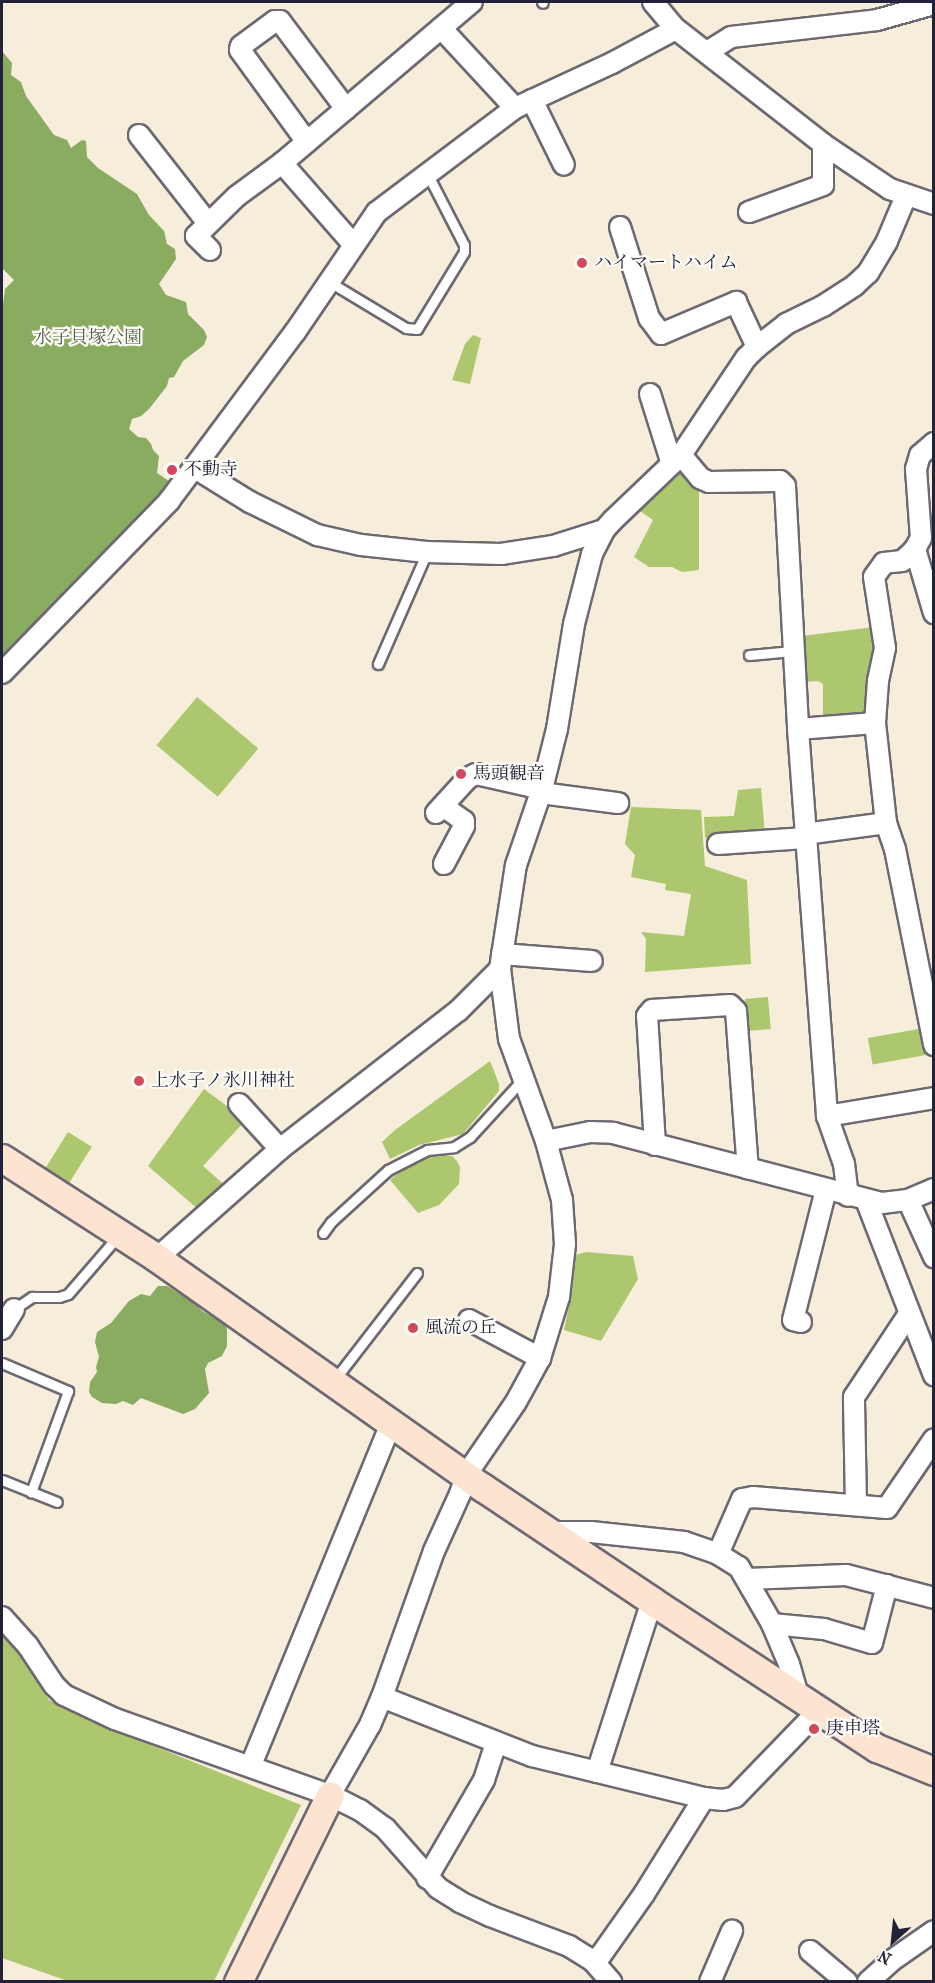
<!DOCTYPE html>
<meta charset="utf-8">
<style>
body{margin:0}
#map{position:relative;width:935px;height:1983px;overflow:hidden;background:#f7eddb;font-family:"IM FELL French Canon","Noto Serif JP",serif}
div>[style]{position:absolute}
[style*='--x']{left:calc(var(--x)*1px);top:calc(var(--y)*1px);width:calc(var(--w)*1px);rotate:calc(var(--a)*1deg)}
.green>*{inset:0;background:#acc76d;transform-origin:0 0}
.forest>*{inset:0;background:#89ac60}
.roads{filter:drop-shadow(2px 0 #6d6973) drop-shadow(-2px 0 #6d6973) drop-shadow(0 2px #6d6973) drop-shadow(0 -2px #6d6973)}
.lane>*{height:9px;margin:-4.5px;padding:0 4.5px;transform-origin:4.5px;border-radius:4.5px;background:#fff}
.street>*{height:20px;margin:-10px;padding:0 10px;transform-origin:10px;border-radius:10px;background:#fff}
.secondary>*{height:27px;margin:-13.5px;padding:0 13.5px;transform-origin:13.5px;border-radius:13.5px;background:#fde4d1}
.dots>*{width:16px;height:16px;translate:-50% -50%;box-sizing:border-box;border:3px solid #fdfcf7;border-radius:50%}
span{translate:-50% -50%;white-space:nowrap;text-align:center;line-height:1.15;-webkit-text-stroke:4.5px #fdfcf7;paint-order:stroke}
.poi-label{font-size:18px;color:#22223b}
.left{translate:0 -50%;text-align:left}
.park-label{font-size:18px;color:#525c4c}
.frame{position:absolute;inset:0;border:3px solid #22223b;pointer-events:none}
.north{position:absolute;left:863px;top:1911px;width:60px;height:60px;-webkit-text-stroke:4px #fdfcf7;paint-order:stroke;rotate:207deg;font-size:16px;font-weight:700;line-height:24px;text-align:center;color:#22223b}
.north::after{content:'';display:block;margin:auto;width:21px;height:27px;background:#22223b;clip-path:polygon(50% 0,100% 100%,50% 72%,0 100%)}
</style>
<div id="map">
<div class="green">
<div style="clip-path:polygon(473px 335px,481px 338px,470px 384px,452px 380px,465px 344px)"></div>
<div style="clip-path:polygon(679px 473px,688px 475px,699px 491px,699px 570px,682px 572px,672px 567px,649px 567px,634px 557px,653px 520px,640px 511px)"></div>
<div style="clip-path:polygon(874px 627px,876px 646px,868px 708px,861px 717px,823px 719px,823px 684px,818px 681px,804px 682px,802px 636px)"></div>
<div style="left:197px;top:697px;width:80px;height:63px;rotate:40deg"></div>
<div style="clip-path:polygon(761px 788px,765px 835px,705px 838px,704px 817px,734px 816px,738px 790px)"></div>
<div style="clip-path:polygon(631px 807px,701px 810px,705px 866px,747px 880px,751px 964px,645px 972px,646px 939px,641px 932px,684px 936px,691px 894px,665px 890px,666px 884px,631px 877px,635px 855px,625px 844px)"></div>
<div style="left:768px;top:997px;width:32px;height:23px;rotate:85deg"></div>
<div style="left:924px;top:1028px;width:27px;height:57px;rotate:80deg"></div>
<div style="clip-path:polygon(490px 1061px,499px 1084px,499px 1091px,463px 1134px,419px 1145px,390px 1159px,382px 1142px,395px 1130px)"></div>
<div style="clip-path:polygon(204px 1089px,246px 1120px,203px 1166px,227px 1187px,199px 1210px,148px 1166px)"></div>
<div style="left:68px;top:1132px;width:28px;height:45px;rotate:32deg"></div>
<div style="clip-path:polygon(434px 1154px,452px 1156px,457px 1161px,460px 1167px,459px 1184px,439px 1205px,418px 1213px,390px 1180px,410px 1163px)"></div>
<div style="clip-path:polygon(586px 1252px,633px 1256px,638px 1279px,601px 1341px,564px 1330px,572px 1291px,575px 1255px)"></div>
<div style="clip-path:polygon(2px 1632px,19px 1648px,49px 1700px,91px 1721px,301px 1805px,214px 1981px,68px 1981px,2px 1958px)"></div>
</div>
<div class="forest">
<div style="clip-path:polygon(2px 51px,12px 63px,11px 75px,21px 82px,26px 96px,54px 135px,67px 140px,71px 148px,82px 140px,86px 141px,87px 157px,98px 168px,137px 194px,149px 215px,164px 231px,167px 244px,175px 249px,176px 259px,159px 284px,166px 295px,186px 302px,188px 314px,204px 330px,207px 337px,204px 345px,183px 361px,174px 377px,169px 378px,167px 386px,149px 409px,141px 416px,132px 419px,129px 429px,138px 437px,146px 438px,151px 444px,153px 450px,159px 456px,157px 473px,175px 485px,101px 556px,8px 654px,2px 653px,2px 312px,5px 289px,14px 280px,2px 268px)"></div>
<div style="clip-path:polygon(158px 1286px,167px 1286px,180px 1294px,190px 1297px,202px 1311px,226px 1324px,227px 1331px,227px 1346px,222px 1356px,208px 1363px,205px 1369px,209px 1393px,195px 1409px,183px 1414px,141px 1398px,133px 1405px,123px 1401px,116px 1404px,102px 1403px,92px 1397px,89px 1392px,90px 1382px,97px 1372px,96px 1367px,99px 1357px,95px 1342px,97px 1332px,111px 1323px,129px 1301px,141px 1294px,150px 1296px)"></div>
</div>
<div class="roads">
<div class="lane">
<div style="--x:542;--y:2;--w:1;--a:45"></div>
<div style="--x:328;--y:281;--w:91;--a:31.1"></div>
<div style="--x:406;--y:328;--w:11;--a:5"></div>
<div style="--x:417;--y:329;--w:90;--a:-58.6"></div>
<div style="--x:464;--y:252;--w:7;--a:-90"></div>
<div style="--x:464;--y:245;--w:81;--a:-117.2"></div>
<div style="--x:749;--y:655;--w:44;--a:-5.2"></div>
<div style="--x:378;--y:664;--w:122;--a:-66.4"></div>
<div style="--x:323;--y:1233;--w:14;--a:-54"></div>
<div style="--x:331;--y:1222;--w:77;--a:-42.4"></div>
<div style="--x:388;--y:1170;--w:44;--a:-27.1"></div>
<div style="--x:427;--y:1150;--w:27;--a:-6"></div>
<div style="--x:454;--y:1147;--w:19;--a:-32"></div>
<div style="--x:470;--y:1137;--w:77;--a:-47.6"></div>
<div style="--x:14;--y:1309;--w:22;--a:-34"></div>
<div style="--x:32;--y:1297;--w:27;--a:0"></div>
<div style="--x:59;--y:1297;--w:9;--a:-18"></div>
<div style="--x:68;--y:1294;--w:77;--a:-49.2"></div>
<div style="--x:2;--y:1363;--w:72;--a:23"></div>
<div style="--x:68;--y:1391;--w:108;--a:110.1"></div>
<div style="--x:335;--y:1379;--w:134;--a:-52.3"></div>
<div style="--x:2;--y:1480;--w:59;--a:21.8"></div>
</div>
<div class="street">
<div style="--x:653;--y:2;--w:35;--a:50"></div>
<div style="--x:676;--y:29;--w:187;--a:38"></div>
<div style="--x:823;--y:144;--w:81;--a:33.9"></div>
<div style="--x:890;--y:189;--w:46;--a:18.8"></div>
<div style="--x:441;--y:28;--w:109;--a:47.2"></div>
<div style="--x:707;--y:52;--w:28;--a:-32"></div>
<div style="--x:731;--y:37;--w:147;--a:-6.6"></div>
<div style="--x:877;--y:20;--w:59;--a:-15.7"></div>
<div style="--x:532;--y:100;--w:72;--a:63.8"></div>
<div style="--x:139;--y:135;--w:110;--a:52"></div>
<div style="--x:307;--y:142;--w:114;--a:-126.1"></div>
<div style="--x:240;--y:50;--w:4;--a:-76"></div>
<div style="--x:241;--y:46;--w:42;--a:-36.3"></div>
<div style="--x:275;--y:21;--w:5;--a:0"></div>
<div style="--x:280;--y:21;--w:110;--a:53.1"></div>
<div style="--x:749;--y:212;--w:79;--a:-20"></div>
<div style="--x:823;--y:185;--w:41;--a:-90"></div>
<div style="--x:620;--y:227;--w:96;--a:72.3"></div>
<div style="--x:649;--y:318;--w:20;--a:53"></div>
<div style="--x:661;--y:334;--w:82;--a:-23.1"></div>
<div style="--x:736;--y:302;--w:50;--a:65"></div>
<div style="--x:353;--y:244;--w:108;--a:-131.2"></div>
<div style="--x:282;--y:163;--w:249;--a:-40.3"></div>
<div style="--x:210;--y:250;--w:20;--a:-135"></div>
<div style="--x:196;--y:236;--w:57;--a:-44.3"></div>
<div style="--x:237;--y:196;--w:56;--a:-36.3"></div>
<div style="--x:650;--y:394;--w:73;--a:72.6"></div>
<div style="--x:934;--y:443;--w:18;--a:139"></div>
<div style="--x:920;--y:455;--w:15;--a:106"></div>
<div style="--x:916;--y:469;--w:69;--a:85.9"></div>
<div style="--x:921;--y:538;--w:13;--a:119"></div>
<div style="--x:915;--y:549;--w:11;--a:135"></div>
<div style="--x:907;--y:557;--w:6;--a:141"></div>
<div style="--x:902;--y:561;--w:18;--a:174"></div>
<div style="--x:884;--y:563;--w:17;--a:126"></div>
<div style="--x:874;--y:577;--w:72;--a:81.2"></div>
<div style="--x:885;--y:648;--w:34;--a:102"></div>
<div style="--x:878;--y:681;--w:42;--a:94.1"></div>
<div style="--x:875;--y:723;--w:101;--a:83.7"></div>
<div style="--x:886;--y:823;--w:28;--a:71"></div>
<div style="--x:895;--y:849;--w:200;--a:78.7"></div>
<div style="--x:681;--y:455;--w:30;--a:50"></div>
<div style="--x:700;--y:478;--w:10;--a:24"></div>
<div style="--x:709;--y:482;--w:71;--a:-0.8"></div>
<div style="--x:780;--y:481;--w:7;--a:45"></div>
<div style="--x:785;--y:486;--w:243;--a:86.9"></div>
<div style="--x:798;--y:729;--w:388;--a:85.7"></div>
<div style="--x:827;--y:1116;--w:51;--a:70.5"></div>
<div style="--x:844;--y:1164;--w:32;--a:83"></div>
<div style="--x:195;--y:468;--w:65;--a:31.7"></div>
<div style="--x:250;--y:502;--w:75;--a:26.2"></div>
<div style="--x:317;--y:535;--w:45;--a:12.8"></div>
<div style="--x:361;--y:545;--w:66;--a:6.1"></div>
<div style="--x:427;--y:552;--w:74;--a:1.5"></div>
<div style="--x:501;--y:554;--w:53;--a:-8.7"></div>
<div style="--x:553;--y:546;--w:53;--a:-17.4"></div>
<div style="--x:915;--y:549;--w:67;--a:73.5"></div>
<div style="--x:2;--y:673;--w:240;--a:-45.8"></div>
<div style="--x:169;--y:501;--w:211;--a:-53.3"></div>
<div style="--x:295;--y:332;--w:145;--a:-55.7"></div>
<div style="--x:377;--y:212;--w:173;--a:-37"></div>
<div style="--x:515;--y:108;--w:107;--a:-24.9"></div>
<div style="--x:612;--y:63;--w:72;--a:-28"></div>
<div style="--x:798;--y:729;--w:77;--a:-4.5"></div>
<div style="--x:541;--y:793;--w:78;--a:7.4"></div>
<div style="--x:443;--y:806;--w:26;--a:36"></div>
<div style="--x:464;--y:821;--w:5;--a:90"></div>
<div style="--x:464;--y:826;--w:43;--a:117.8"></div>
<div style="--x:436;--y:813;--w:47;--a:-47.6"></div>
<div style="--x:468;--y:778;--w:9;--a:-27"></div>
<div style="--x:476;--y:774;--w:68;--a:12.8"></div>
<div style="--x:805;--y:834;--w:82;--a:-7.7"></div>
<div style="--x:718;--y:844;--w:87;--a:-3.9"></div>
<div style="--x:502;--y:954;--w:90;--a:4.4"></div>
<div style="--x:239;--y:1104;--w:61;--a:47.7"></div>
<div style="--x:827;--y:1116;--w:109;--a:-9.5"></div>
<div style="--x:546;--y:1141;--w:45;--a:-11.6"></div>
<div style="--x:590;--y:1132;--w:23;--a:2"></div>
<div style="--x:613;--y:1133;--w:278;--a:14.6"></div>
<div style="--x:882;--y:1203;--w:26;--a:-7"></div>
<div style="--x:908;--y:1200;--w:28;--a:-23"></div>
<div style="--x:655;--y:1145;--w:129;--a:-93.5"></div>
<div style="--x:647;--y:1016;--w:8;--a:-50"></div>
<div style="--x:652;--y:1010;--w:78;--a:-3.7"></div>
<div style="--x:730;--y:1005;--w:8;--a:45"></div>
<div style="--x:736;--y:1011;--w:158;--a:85.7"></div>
<div style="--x:866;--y:1200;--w:188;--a:68.8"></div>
<div style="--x:908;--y:1200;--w:63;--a:65.5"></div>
<div style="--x:157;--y:1258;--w:164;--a:-41.5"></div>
<div style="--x:280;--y:1149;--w:225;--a:-37.8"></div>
<div style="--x:458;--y:1011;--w:59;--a:-45"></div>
<div style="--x:469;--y:1320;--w:81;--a:28.2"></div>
<div style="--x:801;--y:1322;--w:8;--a:-166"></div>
<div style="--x:793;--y:1320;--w:134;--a:-75.8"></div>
<div style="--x:2;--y:1329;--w:23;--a:-59"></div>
<div style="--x:856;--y:1505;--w:108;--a:-91.1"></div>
<div style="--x:854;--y:1397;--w:100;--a:-56.5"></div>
<div style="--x:550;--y:1532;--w:41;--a:0"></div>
<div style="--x:591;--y:1532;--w:94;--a:6.1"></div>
<div style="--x:684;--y:1542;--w:36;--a:19"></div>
<div style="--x:718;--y:1554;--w:25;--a:32"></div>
<div style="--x:739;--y:1567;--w:66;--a:59.9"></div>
<div style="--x:772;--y:1624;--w:43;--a:67"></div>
<div style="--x:789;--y:1664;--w:35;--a:74"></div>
<div style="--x:718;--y:1554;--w:60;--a:-66.4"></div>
<div style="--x:742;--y:1499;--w:11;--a:-10"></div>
<div style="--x:753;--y:1497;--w:134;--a:4.7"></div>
<div style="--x:887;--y:1508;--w:83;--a:-55.7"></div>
<div style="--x:747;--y:1579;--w:99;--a:-2.3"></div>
<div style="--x:846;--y:1575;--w:91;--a:14.6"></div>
<div style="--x:2;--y:1617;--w:39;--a:48"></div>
<div style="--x:28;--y:1646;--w:47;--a:56.3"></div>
<div style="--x:54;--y:1685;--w:14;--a:45"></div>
<div style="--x:64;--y:1695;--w:56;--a:25.2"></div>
<div style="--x:115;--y:1719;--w:228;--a:19.5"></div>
<div style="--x:330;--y:1795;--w:34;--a:27"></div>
<div style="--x:360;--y:1810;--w:31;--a:36"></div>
<div style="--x:385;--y:1828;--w:80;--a:48.5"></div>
<div style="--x:438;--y:1888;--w:26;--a:32"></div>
<div style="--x:460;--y:1902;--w:33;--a:25"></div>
<div style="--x:490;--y:1916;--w:85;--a:20.8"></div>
<div style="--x:569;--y:1946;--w:28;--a:32"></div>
<div style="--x:593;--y:1961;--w:28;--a:49"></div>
<div style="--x:772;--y:1624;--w:52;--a:5.5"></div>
<div style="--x:824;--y:1629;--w:50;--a:16.3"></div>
<div style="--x:872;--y:1643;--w:60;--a:-75.5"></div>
<div style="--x:382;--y:1697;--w:161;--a:21.5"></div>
<div style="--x:532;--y:1756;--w:177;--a:13.7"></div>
<div style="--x:704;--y:1798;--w:19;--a:6"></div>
<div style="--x:723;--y:1800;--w:12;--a:-14"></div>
<div style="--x:735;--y:1797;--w:120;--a:-46"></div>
<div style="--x:251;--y:1765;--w:371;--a:-67.7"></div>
<div style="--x:597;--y:1772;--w:180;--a:-72.2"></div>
<div style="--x:330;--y:1795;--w:81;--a:-60.3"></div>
<div style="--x:370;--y:1725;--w:30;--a:-67"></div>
<div style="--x:382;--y:1697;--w:155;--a:-70.4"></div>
<div style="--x:434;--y:1551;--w:63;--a:-65.5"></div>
<div style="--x:460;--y:1494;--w:20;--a:-72"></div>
<div style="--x:466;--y:1475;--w:88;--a:-55.6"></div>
<div style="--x:516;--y:1402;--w:50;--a:-61.4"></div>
<div style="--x:540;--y:1358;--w:64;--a:-72.7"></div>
<div style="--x:559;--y:1297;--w:53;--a:-83.5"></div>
<div style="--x:565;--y:1244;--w:44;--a:-93.9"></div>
<div style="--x:562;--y:1200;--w:61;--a:-105.2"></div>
<div style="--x:546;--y:1141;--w:109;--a:-109.9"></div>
<div style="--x:509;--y:1039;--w:71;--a:-97.3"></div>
<div style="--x:500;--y:969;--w:105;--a:-81.3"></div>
<div style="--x:516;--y:865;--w:80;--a:-71.1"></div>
<div style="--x:542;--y:789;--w:62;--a:-76"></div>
<div style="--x:557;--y:729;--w:106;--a:-80.8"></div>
<div style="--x:574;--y:624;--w:72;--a:-75.6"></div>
<div style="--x:592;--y:554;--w:27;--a:-63"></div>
<div style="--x:604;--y:530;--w:13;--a:-48"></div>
<div style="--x:613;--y:520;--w:94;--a:-43.7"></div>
<div style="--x:681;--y:455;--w:117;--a:-56.2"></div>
<div style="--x:746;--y:358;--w:16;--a:-45"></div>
<div style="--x:757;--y:347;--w:37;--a:-38"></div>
<div style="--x:786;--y:324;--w:41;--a:-25.9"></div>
<div style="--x:823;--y:306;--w:38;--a:-33"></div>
<div style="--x:855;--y:285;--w:18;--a:-43"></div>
<div style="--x:868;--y:273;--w:37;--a:-59"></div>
<div style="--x:887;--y:241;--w:49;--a:-67.1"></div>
<div style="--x:427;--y:1878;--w:113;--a:-59.8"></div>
<div style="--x:484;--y:1780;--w:39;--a:-72"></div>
<div style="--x:810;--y:1951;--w:48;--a:40"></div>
<div style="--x:593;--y:1961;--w:10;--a:-37"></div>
<div style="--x:601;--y:1955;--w:75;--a:-54.8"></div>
<div style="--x:644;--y:1894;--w:113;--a:-58"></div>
<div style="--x:710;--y:1982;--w:56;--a:-66.7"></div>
<div style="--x:868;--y:1982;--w:31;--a:-42"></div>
<div style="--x:891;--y:1961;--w:52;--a:-34.9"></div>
</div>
<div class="secondary">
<div style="--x:2;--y:1158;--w:184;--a:32.8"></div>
<div style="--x:157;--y:1258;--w:398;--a:35.2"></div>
<div style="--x:482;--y:1487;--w:205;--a:33.8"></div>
<div style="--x:652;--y:1601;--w:269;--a:33.2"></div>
<div style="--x:877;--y:1748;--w:61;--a:22"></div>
<div style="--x:238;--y:1982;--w:208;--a:-63.8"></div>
</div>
</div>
<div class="dots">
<div style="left:582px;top:263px;background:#d1495b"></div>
<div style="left:172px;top:470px;background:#d1495b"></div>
<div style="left:461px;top:774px;background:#d1495b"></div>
<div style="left:139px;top:1081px;background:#d1495b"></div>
<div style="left:413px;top:1328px;background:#d1495b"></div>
<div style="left:814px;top:1729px;background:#d1495b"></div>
</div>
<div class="poi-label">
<span class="left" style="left:594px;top:263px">ハイマートハイム</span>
<span class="left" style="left:184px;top:470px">不動寺</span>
<span class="left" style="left:473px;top:774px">馬頭観音</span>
<span class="left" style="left:151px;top:1081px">上水子ノ氷川神社</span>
<span class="left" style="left:425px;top:1328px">風流の丘</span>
<span class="left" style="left:826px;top:1729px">庚申塔</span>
</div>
<div class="park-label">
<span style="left:88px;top:338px">水子貝塚公園</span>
</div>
<div class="frame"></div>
<div class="north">N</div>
</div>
